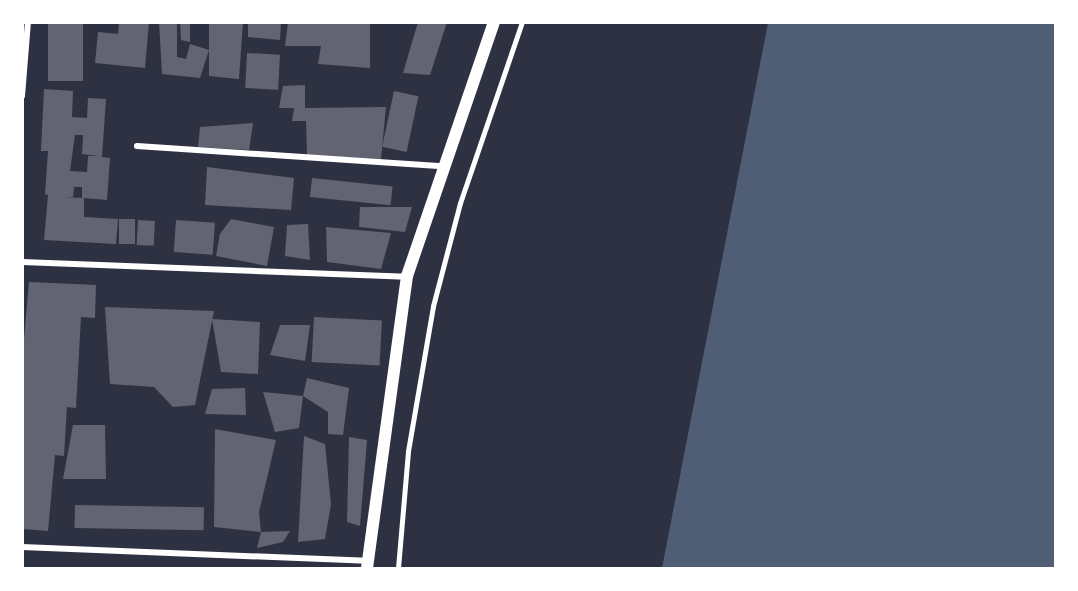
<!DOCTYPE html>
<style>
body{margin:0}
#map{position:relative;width:1078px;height:591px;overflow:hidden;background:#2d3142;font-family:"PT Sans",sans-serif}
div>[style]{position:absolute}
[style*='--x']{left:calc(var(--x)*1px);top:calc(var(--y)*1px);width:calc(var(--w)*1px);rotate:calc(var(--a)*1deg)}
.water>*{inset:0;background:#4f5d75}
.building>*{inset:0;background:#626471;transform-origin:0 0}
.pedestrian>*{height:5px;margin:-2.5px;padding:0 2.5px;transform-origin:2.5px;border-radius:2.5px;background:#fff}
.minor>*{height:6px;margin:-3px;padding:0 3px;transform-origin:3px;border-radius:3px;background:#fff}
.secondary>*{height:12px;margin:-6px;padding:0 6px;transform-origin:6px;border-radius:6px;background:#fff}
span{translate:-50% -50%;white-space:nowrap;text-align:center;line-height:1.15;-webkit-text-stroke:4.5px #fff;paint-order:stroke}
.frame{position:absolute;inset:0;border:24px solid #fff;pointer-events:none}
</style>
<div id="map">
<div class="water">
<div style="clip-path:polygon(768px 23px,1055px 23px,1055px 568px,662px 568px)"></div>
</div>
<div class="building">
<div style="left:48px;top:22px;width:35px;height:59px"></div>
<div style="clip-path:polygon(119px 22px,149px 22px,145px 68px,95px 63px,98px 32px,118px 34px)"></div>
<div style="clip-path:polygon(159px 22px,177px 22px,177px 57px,186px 59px,190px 44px,209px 50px,200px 78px,162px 74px)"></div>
<div style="clip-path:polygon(180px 22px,190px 22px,190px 42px,181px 40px)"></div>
<div style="clip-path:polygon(209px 22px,243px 22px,239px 79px,209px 76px)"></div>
<div style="clip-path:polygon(248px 22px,281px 22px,280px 40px,248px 37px)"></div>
<div style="clip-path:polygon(288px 22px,370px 22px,370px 68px,318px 64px,321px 46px,285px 46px)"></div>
<div style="clip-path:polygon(418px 22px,447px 22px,430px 75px,403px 73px)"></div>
<div style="left:247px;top:53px;width:33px;height:35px;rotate:3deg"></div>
<div style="clip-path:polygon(305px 85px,305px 108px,386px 107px,381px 159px,307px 155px,306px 121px,292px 121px,294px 108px,279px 108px,283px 86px)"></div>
<div style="clip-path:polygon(evenodd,44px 89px,73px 91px,72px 117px,87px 118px,88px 98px,106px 99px,102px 157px,110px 158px,107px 200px,84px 198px,84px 217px,118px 219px,116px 244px,44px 240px,48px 195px,45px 194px,48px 151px,41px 151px,44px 89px,75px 135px,83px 135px,82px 154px,98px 156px,88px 156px,87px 172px,70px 171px,75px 135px,44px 89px,74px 187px,82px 187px,82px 198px,63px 197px,73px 197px,74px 187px)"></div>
<div style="left:394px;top:91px;width:25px;height:57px;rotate:12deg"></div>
<div style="clip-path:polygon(253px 123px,249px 150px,198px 147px,200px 127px)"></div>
<div style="clip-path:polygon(207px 167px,294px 178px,291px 210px,205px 205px)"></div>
<div style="left:312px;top:178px;width:81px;height:19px;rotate:6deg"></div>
<div style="clip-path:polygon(360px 207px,412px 207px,405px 232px,359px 227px)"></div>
<div style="left:119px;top:219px;width:16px;height:25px"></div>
<div style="clip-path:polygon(231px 219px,274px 227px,267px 266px,216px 256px,220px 234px)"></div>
<div style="left:138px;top:220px;width:17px;height:25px;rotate:3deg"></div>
<div style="left:176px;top:220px;width:39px;height:32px;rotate:4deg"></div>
<div style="clip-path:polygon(308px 224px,310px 260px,285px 256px,287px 225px)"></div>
<div style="clip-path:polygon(326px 227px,391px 233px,381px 269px,327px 262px)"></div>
<div style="clip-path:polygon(29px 282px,96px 285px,95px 318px,81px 317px,76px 408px,67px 407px,64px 456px,55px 455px,48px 531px,22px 529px,22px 362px)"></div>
<div style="clip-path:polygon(105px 307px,214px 311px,195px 405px,173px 407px,154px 387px,110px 384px)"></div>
<div style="left:314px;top:317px;width:68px;height:45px;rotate:3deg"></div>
<div style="clip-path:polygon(212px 319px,260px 322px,258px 374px,221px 372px)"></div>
<div style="clip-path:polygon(280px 325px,310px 325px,305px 361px,270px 355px)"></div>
<div style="clip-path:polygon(307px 378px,349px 388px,343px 435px,328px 434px,328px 412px,303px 396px)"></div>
<div style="clip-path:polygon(245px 388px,246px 415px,205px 414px,212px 389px)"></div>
<div style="clip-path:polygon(263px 392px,303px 396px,299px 428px,275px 432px)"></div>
<div style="clip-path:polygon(73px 425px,105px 425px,106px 479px,63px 479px)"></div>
<div style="clip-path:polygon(215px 429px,276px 440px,259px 512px,261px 532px,290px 531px,283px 542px,257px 548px,261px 532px,214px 527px)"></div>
<div style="clip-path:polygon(304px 436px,325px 444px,331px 504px,325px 539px,298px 542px)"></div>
<div style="clip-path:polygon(349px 437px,367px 440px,360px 526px,347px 522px)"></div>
<div style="left:75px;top:505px;width:129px;height:23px;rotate:1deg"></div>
</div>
<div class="pedestrian">
<div style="--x:398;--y:568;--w:117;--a:-85.1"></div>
<div style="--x:408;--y:451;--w:147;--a:-80.2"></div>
<div style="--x:433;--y:306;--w:106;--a:-75.3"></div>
<div style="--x:460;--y:203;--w:191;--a:-71.1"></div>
</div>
<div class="minor">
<div style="--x:22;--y:96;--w:74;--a:-85.4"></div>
<div style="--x:137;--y:146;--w:306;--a:3.8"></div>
<div style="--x:22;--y:262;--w:384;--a:2.2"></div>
<div style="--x:22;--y:547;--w:345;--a:2.3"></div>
</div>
<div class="secondary">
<div style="--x:367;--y:568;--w:295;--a:-82.2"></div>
<div style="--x:407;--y:276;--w:268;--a:-71.1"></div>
</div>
<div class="frame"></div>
</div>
